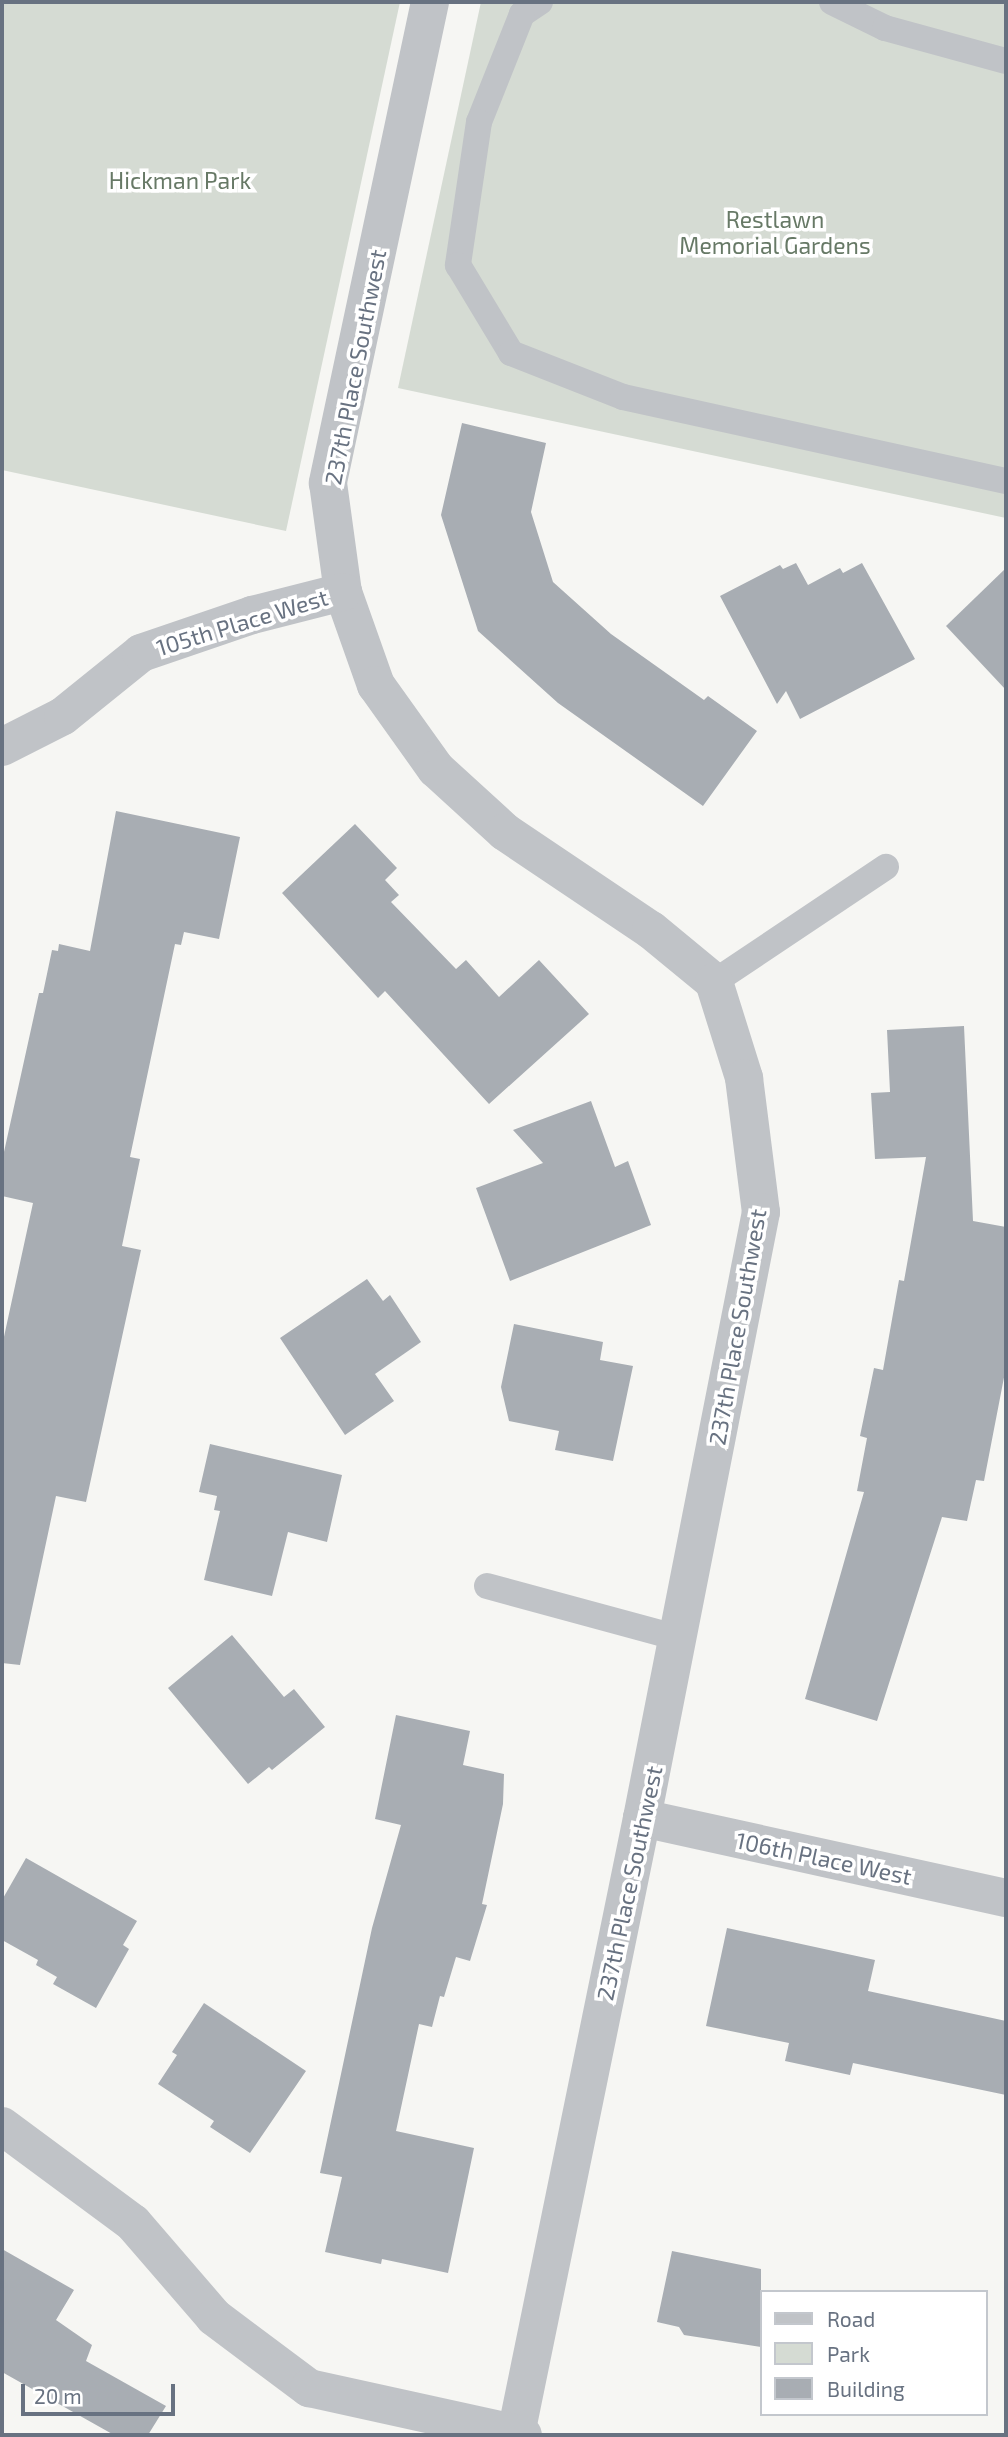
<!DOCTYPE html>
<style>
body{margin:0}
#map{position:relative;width:1008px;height:2437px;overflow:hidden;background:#f6f6f3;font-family:"Exo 2",sans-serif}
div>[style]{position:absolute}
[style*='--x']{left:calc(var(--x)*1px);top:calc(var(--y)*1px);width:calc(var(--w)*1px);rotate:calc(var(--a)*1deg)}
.green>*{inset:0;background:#d5dbd3}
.building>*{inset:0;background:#a8adb3}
.service>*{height:26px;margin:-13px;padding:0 13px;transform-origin:13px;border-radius:13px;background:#c0c3c7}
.minor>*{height:38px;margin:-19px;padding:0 19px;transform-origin:19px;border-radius:19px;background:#c0c3c7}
span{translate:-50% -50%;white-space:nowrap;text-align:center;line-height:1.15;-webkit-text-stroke:7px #fff;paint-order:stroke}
.park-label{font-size:23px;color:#677966}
.street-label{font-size:23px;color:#687281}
.frame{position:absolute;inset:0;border:4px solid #687281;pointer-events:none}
.legend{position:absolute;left:760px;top:2290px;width:228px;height:126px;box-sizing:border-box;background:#fff;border:2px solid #c3c7cd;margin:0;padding:9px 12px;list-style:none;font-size:21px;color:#687281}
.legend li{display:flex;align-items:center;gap:14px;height:35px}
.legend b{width:35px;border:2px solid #c3c7cd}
.scale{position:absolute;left:21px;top:2384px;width:154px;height:32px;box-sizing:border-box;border:4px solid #687281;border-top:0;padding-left:9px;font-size:21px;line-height:24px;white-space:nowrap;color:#687281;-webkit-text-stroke:5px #fff;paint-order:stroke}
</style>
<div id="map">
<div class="green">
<div style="clip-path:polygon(2px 2px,400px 2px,286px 531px,2px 470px)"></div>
<div style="clip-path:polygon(481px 2px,1006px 2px,1006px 518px,398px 388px)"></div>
</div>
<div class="building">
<div style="clip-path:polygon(462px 423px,546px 443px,531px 512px,553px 582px,611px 634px,704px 700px,708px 696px,757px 731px,703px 806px,558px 703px,478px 631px,441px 515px)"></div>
<div style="clip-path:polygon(796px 563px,808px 585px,840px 568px,843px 573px,862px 563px,915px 659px,800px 719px,786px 691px,777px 704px,720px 596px,780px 565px,783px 569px)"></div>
<div style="clip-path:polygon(1006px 568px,1006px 690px,946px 626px)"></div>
<div style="clip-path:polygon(116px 811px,240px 837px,219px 939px,184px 932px,181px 945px,175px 944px,130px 1157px,140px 1159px,122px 1246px,141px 1250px,86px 1502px,56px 1496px,20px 1665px,2px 1663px,2px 1346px,33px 1203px,2px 1196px,2px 1161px,39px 993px,43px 993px,52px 950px,58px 951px,59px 944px,90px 951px)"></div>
<div style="clip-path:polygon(355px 824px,397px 868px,385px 880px,399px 895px,391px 902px,456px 969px,466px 960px,499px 997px,539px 960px,589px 1014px,489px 1104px,385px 991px,378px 998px,282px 893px)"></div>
<div style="clip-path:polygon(964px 1026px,973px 1221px,1006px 1227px,1006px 1367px,984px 1481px,976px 1480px,967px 1521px,942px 1517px,877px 1721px,805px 1699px,864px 1492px,857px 1491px,867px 1438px,860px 1436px,874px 1368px,883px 1370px,899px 1280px,904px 1281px,926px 1157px,875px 1159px,871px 1093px,890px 1092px,887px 1030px)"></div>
<div style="clip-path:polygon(591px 1101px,615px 1167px,628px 1161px,651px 1225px,510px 1281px,476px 1188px,543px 1163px,513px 1130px)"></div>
<div style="clip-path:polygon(367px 1279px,383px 1301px,390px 1295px,421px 1342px,375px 1374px,394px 1401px,345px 1435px,280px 1338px)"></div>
<div style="clip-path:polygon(514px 1324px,603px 1342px,600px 1360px,633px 1366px,613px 1461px,555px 1450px,559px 1431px,509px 1421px,501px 1387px)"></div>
<div style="clip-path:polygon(210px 1444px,342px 1475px,327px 1542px,288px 1532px,272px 1596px,204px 1580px,220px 1511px,214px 1510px,217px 1496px,199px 1492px)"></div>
<div style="clip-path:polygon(232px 1635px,284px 1697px,294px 1689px,325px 1727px,272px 1770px,269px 1767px,248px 1784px,168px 1688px)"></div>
<div style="clip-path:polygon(396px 1715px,470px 1731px,463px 1765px,504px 1774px,503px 1804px,482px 1904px,487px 1905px,470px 1961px,456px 1957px,444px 1997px,440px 1996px,432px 2027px,419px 2024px,396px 2131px,474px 2148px,448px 2273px,382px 2259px,381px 2264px,325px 2252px,342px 2177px,320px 2173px,372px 1928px,401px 1825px,375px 1819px)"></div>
<div style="clip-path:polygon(26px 1858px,137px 1921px,123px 1945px,129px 1949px,96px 2008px,53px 1984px,57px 1977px,36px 1965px,38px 1960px,2px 1940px,2px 1900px)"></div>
<div style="clip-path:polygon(727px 1928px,875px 1960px,868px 1991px,1006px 2021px,1006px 2095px,853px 2063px,850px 2075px,785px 2061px,789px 2043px,706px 2026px)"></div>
<div style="clip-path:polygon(204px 2003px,306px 2071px,250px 2153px,210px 2127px,214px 2121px,158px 2084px,177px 2055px,172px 2052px)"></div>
<div style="clip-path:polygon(2px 2249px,74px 2290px,56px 2320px,92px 2345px,86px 2361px,166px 2406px,148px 2435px,114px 2435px,2px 2372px)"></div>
<div style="clip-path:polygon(672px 2251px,761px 2269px,761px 2347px,684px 2335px,679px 2327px,657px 2322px)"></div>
</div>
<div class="service">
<div style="--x:540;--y:2;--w:22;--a:146"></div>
<div style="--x:522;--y:14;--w:116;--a:111.7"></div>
<div style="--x:479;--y:122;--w:145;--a:98.4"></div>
<div style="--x:458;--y:265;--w:103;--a:58.9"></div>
<div style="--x:511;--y:353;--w:120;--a:21.4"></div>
<div style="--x:623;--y:397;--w:392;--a:12.4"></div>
<div style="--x:832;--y:2;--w:59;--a:26.1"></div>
<div style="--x:885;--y:28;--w:125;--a:15.3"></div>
<div style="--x:714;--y:982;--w:207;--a:-33.8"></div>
<div style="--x:487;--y:1586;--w:198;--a:15.2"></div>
</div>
<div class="minor">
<div style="--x:430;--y:2;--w:492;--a:102"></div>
<div style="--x:328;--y:483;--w:110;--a:82.2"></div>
<div style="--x:343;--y:592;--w:99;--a:70.5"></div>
<div style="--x:376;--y:685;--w:103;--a:54.5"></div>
<div style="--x:436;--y:769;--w:93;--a:42.4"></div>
<div style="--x:505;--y:832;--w:176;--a:33.9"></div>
<div style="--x:651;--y:930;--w:82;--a:39.5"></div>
<div style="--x:714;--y:982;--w:101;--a:72.6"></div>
<div style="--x:744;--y:1078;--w:135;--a:82.8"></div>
<div style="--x:761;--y:1212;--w:618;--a:101.11"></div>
<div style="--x:642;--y:1818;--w:629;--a:101.56"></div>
<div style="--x:2;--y:747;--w:68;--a:-26.9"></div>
<div style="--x:63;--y:716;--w:100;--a:-38.9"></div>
<div style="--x:141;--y:653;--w:117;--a:-18.9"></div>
<div style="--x:252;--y:615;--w:94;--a:-14.2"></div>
<div style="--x:642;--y:1818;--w:373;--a:12.4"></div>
<div style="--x:2;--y:2126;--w:163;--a:36.5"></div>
<div style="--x:133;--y:2223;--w:124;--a:49.2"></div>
<div style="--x:214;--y:2317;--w:119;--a:36.8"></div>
<div style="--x:309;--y:2388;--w:219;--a:12.4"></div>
</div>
<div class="park-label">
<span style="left:180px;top:180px">Hickman Park</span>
<span style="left:775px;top:232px">Restlawn<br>Memorial Gardens</span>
</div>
<div class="street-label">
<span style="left:355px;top:367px;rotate:-79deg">237th Place Southwest</span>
<span style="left:242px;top:622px;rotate:-17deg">105th Place West</span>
<span style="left:737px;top:1327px;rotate:-80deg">237th Place Southwest</span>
<span style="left:824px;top:1858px;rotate:12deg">106th Place West</span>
<span style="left:629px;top:1883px;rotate:-78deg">237th Place Southwest</span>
</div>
<div class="frame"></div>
<ul class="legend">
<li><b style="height:9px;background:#c0c3c7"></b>Road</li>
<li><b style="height:19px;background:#d5dbd3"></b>Park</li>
<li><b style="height:19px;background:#a8adb3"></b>Building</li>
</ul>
<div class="scale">20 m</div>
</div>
